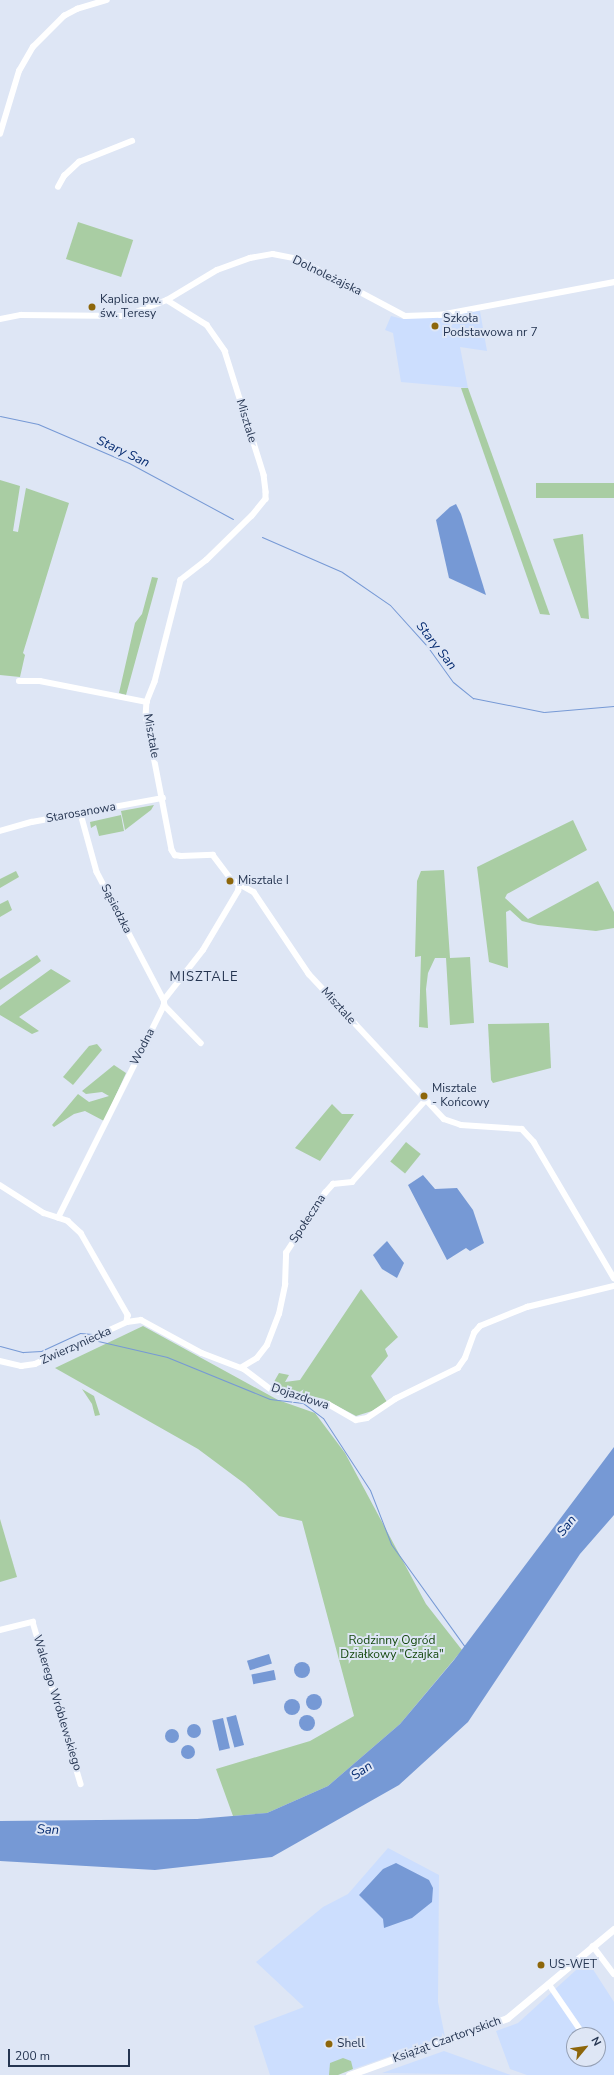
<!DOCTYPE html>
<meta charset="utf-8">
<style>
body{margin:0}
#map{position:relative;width:614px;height:2075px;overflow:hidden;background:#dee6f5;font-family:"Nunito Sans",sans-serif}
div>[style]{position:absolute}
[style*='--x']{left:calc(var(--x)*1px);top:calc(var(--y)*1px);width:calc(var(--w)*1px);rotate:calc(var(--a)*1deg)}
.built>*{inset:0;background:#ccdefe}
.green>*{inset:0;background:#a9cda3;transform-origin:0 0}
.water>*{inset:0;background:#7699d5;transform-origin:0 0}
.round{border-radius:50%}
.stream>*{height:1px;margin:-0.5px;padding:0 0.5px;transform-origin:0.5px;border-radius:0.5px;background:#7699d5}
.minor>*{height:5.5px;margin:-2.75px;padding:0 2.75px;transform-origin:2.75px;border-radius:2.75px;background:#fff}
.major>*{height:7px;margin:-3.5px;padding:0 3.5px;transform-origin:3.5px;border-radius:3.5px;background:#fff}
.dots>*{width:11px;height:11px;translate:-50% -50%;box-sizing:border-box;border:2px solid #dee6f5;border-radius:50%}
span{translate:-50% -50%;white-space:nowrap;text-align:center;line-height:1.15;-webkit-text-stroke:4px #dee6f5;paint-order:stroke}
.street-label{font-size:12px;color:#253551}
.poi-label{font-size:12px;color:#253551}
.left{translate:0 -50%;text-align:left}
.park-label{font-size:12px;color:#15480e}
.water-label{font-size:13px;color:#03296f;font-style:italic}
.neighbourhood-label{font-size:13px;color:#253551;letter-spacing:1px}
.north{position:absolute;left:566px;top:2027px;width:40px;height:40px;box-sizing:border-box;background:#dee6f5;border:1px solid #949fb3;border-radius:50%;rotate:61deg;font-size:11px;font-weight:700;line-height:16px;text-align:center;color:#253551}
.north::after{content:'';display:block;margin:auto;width:14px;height:18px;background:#8d660a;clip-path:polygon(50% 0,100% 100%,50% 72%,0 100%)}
.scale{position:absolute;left:8px;top:2049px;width:122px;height:18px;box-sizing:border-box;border:2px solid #253551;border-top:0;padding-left:5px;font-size:12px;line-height:14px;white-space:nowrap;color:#253551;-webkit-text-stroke:3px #dee6f5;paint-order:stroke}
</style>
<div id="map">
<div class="built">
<div style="clip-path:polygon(480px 311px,487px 351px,460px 347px,468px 388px,401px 382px,393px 333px,385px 330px,391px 316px,403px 319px)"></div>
<div style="clip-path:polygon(388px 1848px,439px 1875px,438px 2002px,445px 2037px,336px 2075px,270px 2075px,254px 2026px,304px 2007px,256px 1962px,323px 1907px,348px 1894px)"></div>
<div style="clip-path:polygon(evenodd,587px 1960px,614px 2002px,614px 2075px,527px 2075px,510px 2069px,496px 2031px,518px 2023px,587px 1960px,574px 2035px,598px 2035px,598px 2059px,574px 2059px,574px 2035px)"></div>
<div style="clip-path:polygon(444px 2051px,511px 2075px,382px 2073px)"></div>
</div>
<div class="green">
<div style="left:78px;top:222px;width:58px;height:39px;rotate:18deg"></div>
<div style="clip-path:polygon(461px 388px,468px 388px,550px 615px,540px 614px)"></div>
<div style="clip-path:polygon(0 480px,20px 486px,13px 531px,18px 532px,26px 488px,69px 503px,23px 653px,25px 655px,20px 677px,0 675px)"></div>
<div style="left:614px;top:483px;width:15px;height:78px;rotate:90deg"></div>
<div style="clip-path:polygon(583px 534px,589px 619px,581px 618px,553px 539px)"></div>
<div style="clip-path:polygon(152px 577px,158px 578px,126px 695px,119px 693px,135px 623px,142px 614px)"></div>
<div style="clip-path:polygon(154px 805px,151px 810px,125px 830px,121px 811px)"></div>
<div style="clip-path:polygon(121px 815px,124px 831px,99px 836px,96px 825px,91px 828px,90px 822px)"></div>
<div style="clip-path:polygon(573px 820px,587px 850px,507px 894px,505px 898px,528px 919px,598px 881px,614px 912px,614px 928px,596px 931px,538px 925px,522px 921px,510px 910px,506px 912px,508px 968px,489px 962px,477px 867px)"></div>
<div style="clip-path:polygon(444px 870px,450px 958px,470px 957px,474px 1023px,450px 1025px,446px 958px,435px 958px,428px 973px,426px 989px,428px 1028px,419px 1027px,421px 956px,415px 957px,417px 881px,421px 871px)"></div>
<div style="clip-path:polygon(16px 871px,19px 877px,0 888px,0 879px)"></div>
<div style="clip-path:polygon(8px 900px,12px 910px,0 917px,0 904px)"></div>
<div style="clip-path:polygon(37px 955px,41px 961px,0 990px,0 979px)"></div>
<div style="clip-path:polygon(51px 969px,71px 981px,19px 1017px,39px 1031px,32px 1034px,0 1015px,0 1006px)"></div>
<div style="clip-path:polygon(549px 1023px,551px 1068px,493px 1083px,491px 1080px,488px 1024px)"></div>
<div style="clip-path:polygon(97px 1044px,102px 1050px,73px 1085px,63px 1077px,89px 1046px)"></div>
<div style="clip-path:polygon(114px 1065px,126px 1073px,104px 1121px,85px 1111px,74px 1114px,54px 1127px,52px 1125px,78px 1094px,89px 1102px,109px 1096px,102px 1092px,86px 1094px,82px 1091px)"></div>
<div style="clip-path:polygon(332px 1104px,342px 1114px,354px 1114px,320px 1161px,295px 1148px)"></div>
<div style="left:406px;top:1142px;width:19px;height:25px;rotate:39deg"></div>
<div style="clip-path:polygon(361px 1289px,398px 1337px,385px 1349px,388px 1356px,371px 1376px,387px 1402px,372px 1411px,356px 1416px,324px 1399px,271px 1387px,279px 1373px,289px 1375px,285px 1382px,300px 1380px)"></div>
<div style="clip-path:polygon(143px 1326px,278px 1400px,315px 1413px,345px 1453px,426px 1604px,462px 1650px,400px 1724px,328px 1786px,267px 1813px,233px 1816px,216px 1769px,310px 1741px,354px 1716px,302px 1521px,279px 1516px,245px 1484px,198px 1449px,55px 1368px)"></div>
<div style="clip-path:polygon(82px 1389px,94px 1396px,100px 1415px,95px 1416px,92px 1404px)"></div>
<div style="clip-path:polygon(0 1519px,17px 1577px,0 1582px)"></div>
<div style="clip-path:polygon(343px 2058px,351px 2061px,353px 2069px,338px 2075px,329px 2075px,330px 2063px)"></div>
</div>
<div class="water">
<div style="clip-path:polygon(456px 504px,461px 514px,486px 595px,449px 578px,436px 520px,450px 507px)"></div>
<div style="clip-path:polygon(423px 1175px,435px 1189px,457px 1188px,473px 1210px,484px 1243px,470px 1251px,466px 1248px,447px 1260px,408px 1185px)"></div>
<div style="clip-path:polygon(387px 1241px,404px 1263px,397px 1278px,382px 1269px,373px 1255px)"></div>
<div style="clip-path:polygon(614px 1447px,614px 1515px,580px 1554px,468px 1722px,399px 1785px,272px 1857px,155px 1870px,0 1861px,0 1821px,197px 1819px,267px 1813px,328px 1786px,400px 1724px,454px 1660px)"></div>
<div style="left:269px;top:1654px;width:10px;height:23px;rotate:73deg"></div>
<div class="round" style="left:294px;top:1662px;width:16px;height:16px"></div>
<div style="left:274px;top:1670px;width:10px;height:23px;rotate:79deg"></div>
<div class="round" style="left:306px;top:1694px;width:16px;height:16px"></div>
<div class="round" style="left:284px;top:1699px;width:16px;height:16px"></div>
<div style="left:236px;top:1715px;width:31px;height:10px;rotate:75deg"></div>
<div class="round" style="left:299px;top:1715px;width:16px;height:16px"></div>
<div style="left:223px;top:1718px;width:31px;height:11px;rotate:77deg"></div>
<div class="round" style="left:187px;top:1724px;width:14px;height:14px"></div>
<div class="round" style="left:165px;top:1729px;width:14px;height:14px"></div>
<div class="round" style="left:181px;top:1745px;width:14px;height:14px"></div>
<div style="clip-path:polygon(396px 1863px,429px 1880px,433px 1888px,432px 1902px,412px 1918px,384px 1928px,383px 1919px,359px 1895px,383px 1869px)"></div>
</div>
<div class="stream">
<div style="--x:0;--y:416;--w:39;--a:12"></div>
<div style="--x:38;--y:424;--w:99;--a:23.2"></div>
<div style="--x:129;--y:463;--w:118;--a:28.3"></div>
<div style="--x:262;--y:537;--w:87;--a:23.6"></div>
<div style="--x:342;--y:572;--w:58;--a:34.5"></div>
<div style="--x:390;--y:605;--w:55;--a:47.9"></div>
<div style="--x:427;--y:646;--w:44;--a:54.2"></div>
<div style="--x:453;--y:682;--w:26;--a:39"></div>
<div style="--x:473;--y:698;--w:72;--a:11.2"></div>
<div style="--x:544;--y:712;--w:70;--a:-4.9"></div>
<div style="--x:98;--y:1341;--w:71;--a:13.1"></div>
<div style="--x:167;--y:1357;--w:111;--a:22.2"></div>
<div style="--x:270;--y:1399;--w:33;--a:7"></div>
<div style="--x:303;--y:1403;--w:25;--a:37"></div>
<div style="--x:323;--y:1418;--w:86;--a:56.9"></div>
<div style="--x:370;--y:1490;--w:58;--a:68.7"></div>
<div style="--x:391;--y:1544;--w:127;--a:54.3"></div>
<div style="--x:0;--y:1346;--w:24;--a:15"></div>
<div style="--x:23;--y:1352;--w:18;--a:-3"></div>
<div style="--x:41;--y:1351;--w:43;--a:-24.8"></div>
<div style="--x:80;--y:1333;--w:12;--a:5"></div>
</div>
<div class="minor">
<div style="--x:0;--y:134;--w:66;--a:-73.2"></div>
<div style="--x:19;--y:71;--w:28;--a:-60"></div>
<div style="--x:33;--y:47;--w:44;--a:-45"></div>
<div style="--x:64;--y:16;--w:15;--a:-28"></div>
<div style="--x:77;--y:9;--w:31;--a:-17"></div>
<div style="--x:58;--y:187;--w:13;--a:-61"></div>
<div style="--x:64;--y:176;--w:21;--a:-43"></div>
<div style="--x:79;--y:162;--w:57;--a:-21.6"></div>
<div style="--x:167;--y:300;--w:47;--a:32"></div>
<div style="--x:207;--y:325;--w:32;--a:55"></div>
<div style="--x:225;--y:351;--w:130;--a:72.5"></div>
<div style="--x:264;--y:475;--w:17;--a:83"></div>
<div style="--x:266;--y:492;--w:7;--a:90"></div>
<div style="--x:266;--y:499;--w:22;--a:129"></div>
<div style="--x:252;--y:516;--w:63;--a:135.6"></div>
<div style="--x:207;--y:560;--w:33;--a:142"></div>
<div style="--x:181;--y:580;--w:105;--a:104.3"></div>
<div style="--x:155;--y:682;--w:22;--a:112"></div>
<div style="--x:147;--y:702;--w:13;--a:94"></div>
<div style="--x:146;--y:715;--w:137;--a:79.1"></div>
<div style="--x:172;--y:850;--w:6;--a:59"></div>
<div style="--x:175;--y:855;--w:6;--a:9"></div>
<div style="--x:181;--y:856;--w:32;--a:-2"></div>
<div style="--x:213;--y:855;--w:31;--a:53"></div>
<div style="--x:232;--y:880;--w:25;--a:29"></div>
<div style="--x:254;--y:892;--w:99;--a:56.1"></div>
<div style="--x:309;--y:974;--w:198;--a:47"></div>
<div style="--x:444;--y:1119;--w:18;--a:19"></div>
<div style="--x:461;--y:1125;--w:61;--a:3.8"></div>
<div style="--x:522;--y:1129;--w:18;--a:47"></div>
<div style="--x:534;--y:1142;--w:158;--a:59.5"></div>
<div style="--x:0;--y:319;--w:21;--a:-11"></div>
<div style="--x:21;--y:315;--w:105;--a:0.5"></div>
<div style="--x:126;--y:316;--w:44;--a:-21.3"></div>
<div style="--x:167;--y:300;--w:58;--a:-31"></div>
<div style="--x:217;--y:270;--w:35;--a:-20"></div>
<div style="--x:250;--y:258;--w:23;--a:-10"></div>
<div style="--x:273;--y:254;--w:25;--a:11"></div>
<div style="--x:298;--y:259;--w:121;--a:28"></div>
<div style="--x:405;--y:316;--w:35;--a:-2"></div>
<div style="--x:440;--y:315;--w:177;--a:-10.7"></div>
<div style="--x:19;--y:681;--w:21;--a:0"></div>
<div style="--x:40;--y:681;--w:109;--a:11.1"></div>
<div style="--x:81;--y:814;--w:60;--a:74.6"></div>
<div style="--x:97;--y:872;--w:144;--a:62.4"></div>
<div style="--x:0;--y:831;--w:33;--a:-16"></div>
<div style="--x:32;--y:822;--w:133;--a:-10.4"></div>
<div style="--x:164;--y:1005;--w:53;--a:45.8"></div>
<div style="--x:0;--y:1185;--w:52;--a:32.5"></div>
<div style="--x:44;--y:1213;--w:25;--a:18"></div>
<div style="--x:68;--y:1221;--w:18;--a:43"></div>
<div style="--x:81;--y:1233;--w:95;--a:60.2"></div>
<div style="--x:128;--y:1315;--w:7;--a:98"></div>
<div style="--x:127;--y:1322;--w:14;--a:-8"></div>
<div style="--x:141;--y:1320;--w:69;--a:28.4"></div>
<div style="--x:202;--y:1353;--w:45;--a:20.9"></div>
<div style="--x:244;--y:1369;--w:35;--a:37"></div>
<div style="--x:272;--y:1390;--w:58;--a:14"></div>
<div style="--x:328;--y:1404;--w:32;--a:30"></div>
<div style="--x:356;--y:1420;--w:11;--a:-10"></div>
<div style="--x:367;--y:1418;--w:34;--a:-34"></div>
<div style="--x:395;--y:1399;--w:70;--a:-26.2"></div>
<div style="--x:458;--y:1368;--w:12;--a:-55"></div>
<div style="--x:465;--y:1358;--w:27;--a:-70"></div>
<div style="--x:474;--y:1333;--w:9;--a:-49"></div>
<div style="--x:480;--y:1326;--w:51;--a:-22"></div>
<div style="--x:527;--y:1307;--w:89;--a:-13.6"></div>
<div style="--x:58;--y:1218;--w:238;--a:-63.5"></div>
<div style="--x:164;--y:1005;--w:5;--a:-90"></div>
<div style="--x:164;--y:1000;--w:63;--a:-52"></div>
<div style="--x:203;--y:950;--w:69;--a:-59.3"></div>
<div style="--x:238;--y:891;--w:7;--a:-82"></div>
<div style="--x:0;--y:1361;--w:22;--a:13"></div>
<div style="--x:21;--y:1366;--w:14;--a:-8"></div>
<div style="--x:35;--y:1364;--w:101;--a:-24.5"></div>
<div style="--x:242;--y:1367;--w:17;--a:-31"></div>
<div style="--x:257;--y:1358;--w:16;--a:-52"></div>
<div style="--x:267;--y:1345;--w:33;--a:-69"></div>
<div style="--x:279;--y:1314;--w:30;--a:-78"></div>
<div style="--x:285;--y:1285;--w:32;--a:-88"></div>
<div style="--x:286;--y:1253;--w:72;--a:-57"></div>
<div style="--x:325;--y:1193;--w:12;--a:-48"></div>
<div style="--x:333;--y:1184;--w:19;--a:-6"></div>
<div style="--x:352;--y:1182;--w:109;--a:-48"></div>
<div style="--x:0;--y:1630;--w:34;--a:-14"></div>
<div style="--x:33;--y:1622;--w:169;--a:73.5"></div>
<div style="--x:593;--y:1946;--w:35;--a:53"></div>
<div style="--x:549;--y:1984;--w:62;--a:55.5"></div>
</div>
<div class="major">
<div style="--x:349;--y:2075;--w:168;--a:-19.8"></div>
<div style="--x:507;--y:2018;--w:139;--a:-39.8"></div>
</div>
<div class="dots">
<div style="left:92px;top:307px;background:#8d660a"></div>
<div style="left:435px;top:326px;background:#8d660a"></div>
<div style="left:230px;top:881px;background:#8d660a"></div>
<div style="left:424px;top:1096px;background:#8d660a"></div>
<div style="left:541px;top:1965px;background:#8d660a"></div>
<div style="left:329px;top:2044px;background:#8d660a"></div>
</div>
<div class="street-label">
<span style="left:327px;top:276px;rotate:26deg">Dolnoleżajska</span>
<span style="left:246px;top:421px;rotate:73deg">Misztale</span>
<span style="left:151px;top:736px;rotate:80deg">Misztale</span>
<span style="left:81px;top:813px;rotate:-10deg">Starosanowa</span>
<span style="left:116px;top:909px;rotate:63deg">Sąsiedzka</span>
<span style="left:338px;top:1006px;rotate:48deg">Misztale</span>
<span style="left:143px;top:1047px;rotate:-63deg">Wodna</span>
<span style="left:308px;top:1219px;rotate:-57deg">Społeczna</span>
<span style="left:76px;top:1346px;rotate:-24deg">Zwierzyniecka</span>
<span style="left:300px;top:1397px;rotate:18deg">Dojazdowa</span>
<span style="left:57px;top:1703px;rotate:73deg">Walerego Wróblewskiego</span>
<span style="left:447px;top:2040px;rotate:-20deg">Książąt Czartoryskich</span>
</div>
<div class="poi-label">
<span class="left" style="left:100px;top:307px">Kaplica pw.<br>św. Teresy</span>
<span class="left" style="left:443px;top:326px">Szkoła<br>Podstawowa nr 7</span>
<span class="left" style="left:238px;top:881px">Misztale I</span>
<span class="left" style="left:432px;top:1096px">Misztale<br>- Końcowy</span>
<span class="left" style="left:549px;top:1965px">US-WET</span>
<span class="left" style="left:337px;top:2044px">Shell</span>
</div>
<div class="park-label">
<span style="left:392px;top:1648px">Rodzinny Ogród<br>Działkowy "Czajka"</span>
</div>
<div class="water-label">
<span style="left:123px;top:452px;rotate:25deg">Stary San</span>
<span style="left:436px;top:646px;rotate:52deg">Stary San</span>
<span style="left:567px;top:1526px;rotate:-51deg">San</span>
<span style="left:362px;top:1771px;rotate:-34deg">San</span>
<span style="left:48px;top:1830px;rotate:2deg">San</span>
</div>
<div class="neighbourhood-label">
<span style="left:204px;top:977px">MISZTALE</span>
</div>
<div class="north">N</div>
<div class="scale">200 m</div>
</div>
